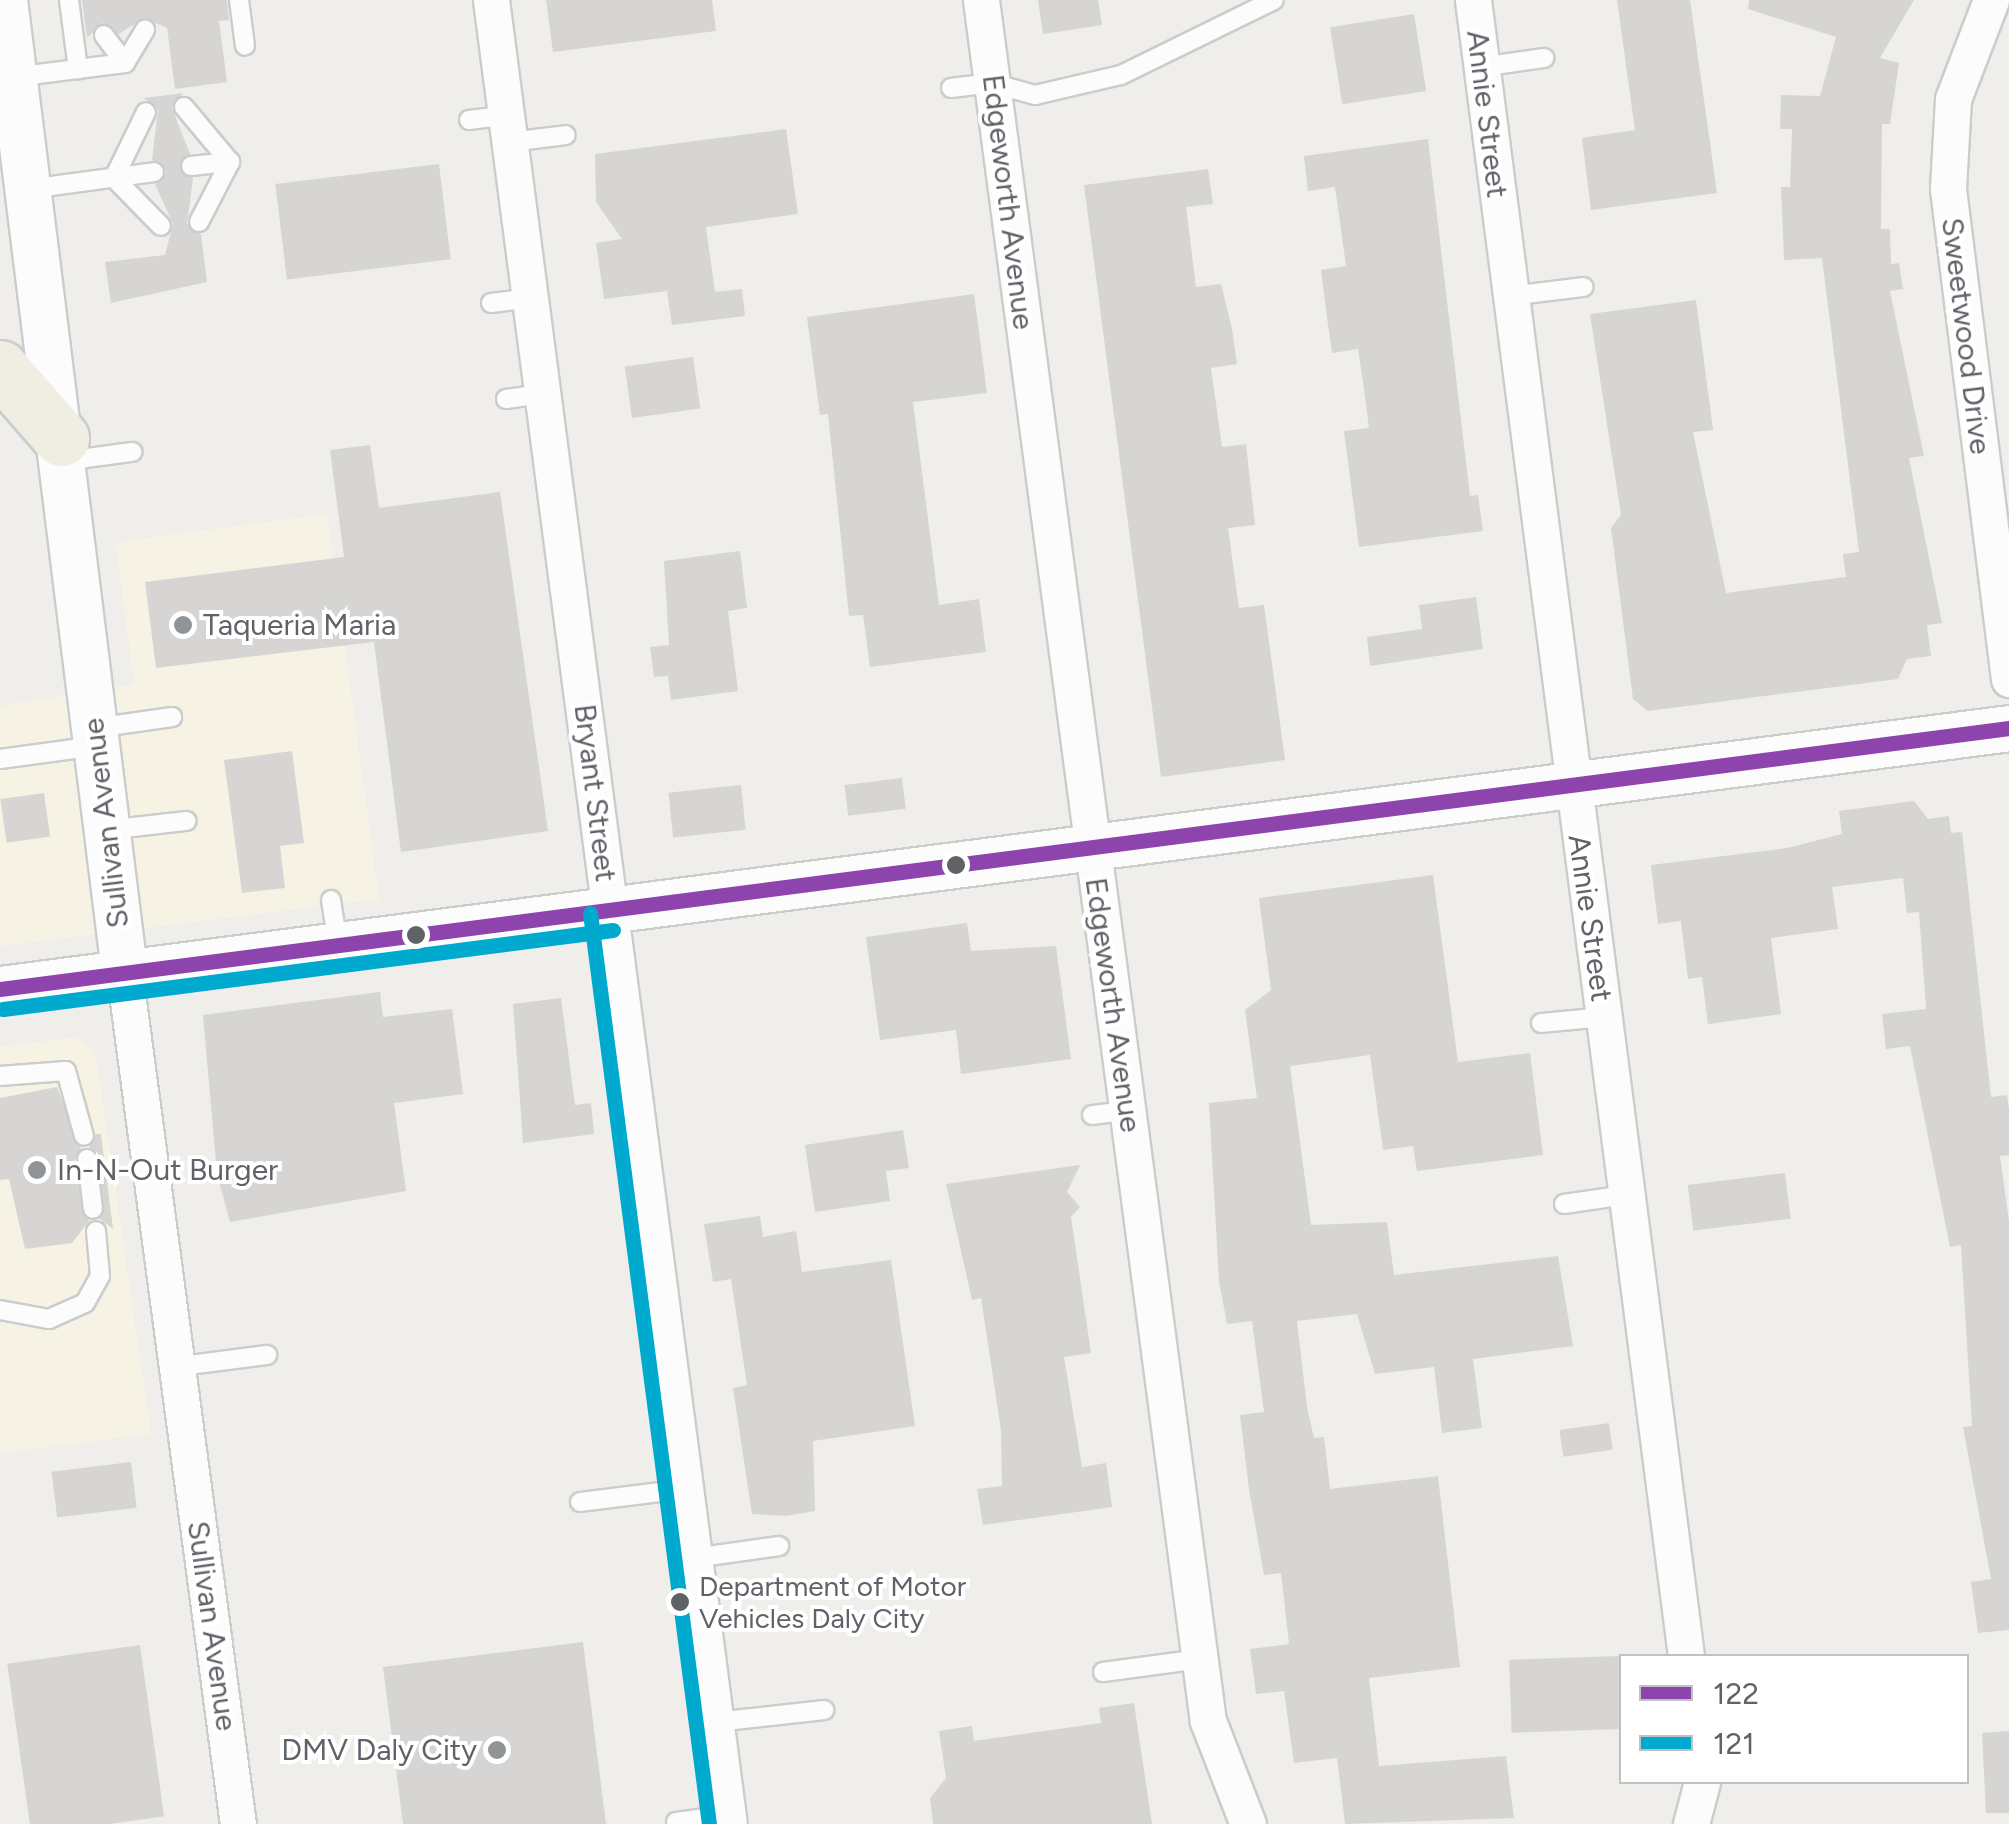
<!DOCTYPE html>
<style>
body{margin:0}
#map{position:relative;width:2009px;height:1824px;overflow:hidden;background:#efeeea;font-family:Figtree,sans-serif}
div>[style]{position:absolute}
[style*='--x']{left:calc(var(--x)*1px);top:calc(var(--y)*1px);width:calc(var(--w)*1px);rotate:calc(var(--a)*1deg)}
.commercial>*{inset:0;background:#f7f3e4}
.building>*{inset:0;background:#d6d5d3;transform-origin:0 0}
.roads{filter:drop-shadow(2px 0 #cbcccc) drop-shadow(-2px 0 #cbcccc) drop-shadow(0 2px #cbcccc) drop-shadow(0 -2px #cbcccc)}
.service>*{height:18px;margin:-9px;padding:0 9px;transform-origin:9px;border-radius:9px;background:#fdfcfc}
.minor>*{height:35px;margin:-17.5px;padding:0 17.5px;transform-origin:17.5px;border-radius:17.5px;background:#fdfcfc}
.tertiary>*{height:45px;margin:-22.5px;padding:0 22.5px;transform-origin:22.5px;border-radius:22.5px;background:#fdfcfc}
.motorway>*{height:55px;margin:-27.5px;padding:0 27.5px;transform-origin:27.5px;border-radius:27.5px;background:#f0ede3}
.bus-1>*{height:15px;margin:-7.5px;padding:0 7.5px;transform-origin:7.5px;border-radius:7.5px;background:#8e44ad}
.bus-2>*{height:15px;margin:-7.5px;padding:0 7.5px;transform-origin:7.5px;border-radius:7.5px;background:#00a9ce}
.dots>*{width:28px;height:28px;translate:-50% -50%;box-sizing:border-box;border:5px solid #fff;border-radius:50%}
span{translate:-50% -50%;white-space:nowrap;text-align:center;line-height:1.15;-webkit-text-stroke:8px #fff;paint-order:stroke}
.bus-label{font-size:28px;color:#5f6368}
.left{translate:0 -50%;text-align:left}
.street-label{font-size:30px;color:#5f6368}
.poi-label{font-size:30px;color:#5f6368}
.right{translate:-100% -50%;text-align:right}
.legend{position:absolute;left:1619px;top:1654px;width:350px;height:130px;box-sizing:border-box;background:#fff;border:2px solid #bfc1c3;margin:0;padding:12px 18px;list-style:none;font-size:30px;color:#5f6368}
.legend li{display:flex;align-items:center;gap:20px;height:50px}
.legend b{width:50px;border:2px solid #bfc1c3}
</style>
<div id="map">
<div class="commercial">
<div style="clip-path:polygon(327px 514px,379px 899px,0 946px,0 706px,134px 684px,116px 542px)"></div>
<div style="clip-path:polygon(76px 1037px,95px 1051px,151px 1434px,0 1453px,0 1047px)"></div>
</div>
<div class="building">
<div style="clip-path:polygon(82px 0,227px 0,229px 20px,219px 21px,227px 82px,175px 89px,167px 28px,144px 18px,119px 34px,102px 23px,87px 38px)"></div>
<div style="clip-path:polygon(546px 0,712px 0,716px 31px,553px 52px)"></div>
<div style="clip-path:polygon(1038px 0,1098px 0,1102px 25px,1043px 34px)"></div>
<div style="clip-path:polygon(1617px 0,1690px 0,1717px 193px,1591px 210px,1582px 138px,1635px 130px)"></div>
<div style="clip-path:polygon(1749px 0,1914px 0,1880px 58px,1899px 63px,1890px 124px,1882px 124px,1881px 229px,1890px 229px,1891px 264px,1899px 263px,1903px 289px,1890px 291px,1924px 456px,1909px 458px,1942px 623px,1927px 625px,1931px 656px,1907px 659px,1898px 679px,1648px 711px,1633px 699px,1611px 528px,1621px 515px,1590px 314px,1696px 300px,1713px 430px,1693px 432px,1726px 593px,1846px 577px,1843px 554px,1859px 552px,1822px 258px,1784px 260px,1781px 187px,1790px 187px,1792px 129px,1780px 129px,1781px 95px,1820px 96px,1836px 37px,1748px 9px)"></div>
<div style="left:1414px;top:14px;width:78px;height:85px;rotate:81deg"></div>
<div style="clip-path:polygon(183px 93px,172px 108px,190px 154px,179px 168px,193px 178px,187px 224px,201px 234px,207px 282px,111px 303px,105px 262px,165px 255px,173px 224px,155px 184px,166px 171px,152px 160px,158px 110px,144px 98px)"></div>
<div style="clip-path:polygon(786px 129px,798px 214px,706px 227px,715px 292px,742px 289px,745px 316px,672px 325px,667px 291px,604px 299px,596px 243px,622px 239px,596px 202px,595px 154px)"></div>
<div style="clip-path:polygon(1428px 139px,1470px 496px,1478px 495px,1483px 531px,1359px 547px,1344px 431px,1369px 428px,1364px 389px,1358px 349px,1332px 353px,1327px 317px,1321px 270px,1346px 266px,1335px 187px,1308px 191px,1304px 156px)"></div>
<div style="left:439px;top:164px;width:96px;height:165px;rotate:83deg"></div>
<div style="clip-path:polygon(1208px 169px,1213px 204px,1186px 207px,1196px 287px,1221px 284px,1232px 329px,1237px 364px,1211px 368px,1222px 447px,1246px 444px,1255px 525px,1228px 528px,1239px 608px,1264px 605px,1285px 760px,1161px 777px,1084px 185px)"></div>
<div style="clip-path:polygon(974px 294px,987px 393px,913px 402px,939px 605px,979px 599px,986px 652px,870px 667px,863px 615px,849px 616px,828px 414px,820px 415px,807px 317px)"></div>
<div style="left:693px;top:357px;width:52px;height:69px;rotate:82deg"></div>
<div style="clip-path:polygon(370px 445px,379px 508px,500px 492px,548px 831px,401px 852px,374px 642px,156px 668px,145px 582px,344px 557px,330px 450px)"></div>
<div style="clip-path:polygon(740px 551px,747px 608px,728px 611px,738px 691px,671px 700px,668px 676px,654px 677px,650px 647px,669px 645px,664px 561px)"></div>
<div style="clip-path:polygon(1476px 597px,1483px 649px,1370px 666px,1367px 637px,1422px 629px,1419px 605px)"></div>
<div style="clip-path:polygon(292px 751px,304px 843px,280px 846px,285px 888px,242px 893px,224px 760px)"></div>
<div style="left:902px;top:778px;width:31px;height:58px;rotate:83deg"></div>
<div style="left:741px;top:785px;width:45px;height:73px;rotate:84deg"></div>
<div style="left:44px;top:793px;width:44px;height:44px;rotate:82deg"></div>
<div style="clip-path:polygon(1914px 801px,1928px 819px,1949px 816px,1951px 833px,1962px 832px,1991px 1097px,2007px 1095px,2009px 1109px,2009px 1155px,2000px 1156px,2009px 1221px,2009px 1630px,1978px 1633px,1971px 1582px,1991px 1579px,1963px 1427px,1972px 1426px,1961px 1245px,1950px 1247px,1910px 1046px,1886px 1049px,1882px 1014px,1926px 1009px,1919px 912px,1907px 913px,1903px 878px,1832px 887px,1838px 929px,1771px 938px,1781px 1014px,1708px 1024px,1702px 977px,1688px 979px,1681px 921px,1658px 924px,1651px 865px,1787px 848px,1842px 834px,1839px 811px)"></div>
<div style="clip-path:polygon(1433px 875px,1458px 1062px,1530px 1053px,1543px 1155px,1417px 1171px,1413px 1146px,1383px 1150px,1370px 1055px,1290px 1066px,1311px 1225px,1387px 1222px,1394px 1275px,1558px 1256px,1573px 1346px,1473px 1359px,1482px 1428px,1442px 1433px,1434px 1367px,1375px 1374px,1357px 1314px,1297px 1321px,1307px 1407px,1314px 1438px,1324px 1437px,1330px 1489px,1438px 1476px,1460px 1667px,1369px 1678px,1379px 1766px,1506px 1756px,1514px 1818px,1345px 1824px,1337px 1758px,1294px 1763px,1284px 1691px,1256px 1694px,1250px 1649px,1289px 1644px,1281px 1573px,1264px 1575px,1249px 1489px,1240px 1415px,1264px 1412px,1252px 1321px,1227px 1324px,1219px 1281px,1209px 1103px,1257px 1098px,1245px 1010px,1271px 990px,1259px 898px)"></div>
<div style="clip-path:polygon(967px 923px,971px 951px,1056px 946px,1071px 1059px,961px 1074px,956px 1030px,880px 1040px,866px 937px)"></div>
<div style="clip-path:polygon(380px 992px,383px 1017px,452px 1009px,463px 1094px,394px 1103px,406px 1191px,230px 1222px,217px 1174px,203px 1015px)"></div>
<div style="clip-path:polygon(561px 998px,575px 1105px,591px 1103px,594px 1134px,523px 1143px,513px 1004px)"></div>
<div style="clip-path:polygon(57px 1087px,81px 1148px,75px 1160px,89px 1221px,72px 1243px,25px 1249px,9px 1179px,0 1180px,0 1098px)"></div>
<div style="clip-path:polygon(903px 1130px,909px 1168px,886px 1171px,890px 1201px,815px 1212px,805px 1145px)"></div>
<div style="clip-path:polygon(96px 1134px,101px 1134px,113px 1229px,100px 1219px,99px 1158px,89px 1147px)"></div>
<div style="clip-path:polygon(1080px 1165px,1067px 1192px,1080px 1207px,1071px 1217px,1091px 1353px,1064px 1357px,1082px 1467px,1106px 1463px,1112px 1507px,983px 1525px,977px 1489px,1002px 1486px,1001px 1430px,981px 1298px,972px 1300px,946px 1184px)"></div>
<div style="left:1785px;top:1173px;width:46px;height:98px;rotate:83deg"></div>
<div style="clip-path:polygon(760px 1216px,763px 1237px,796px 1231px,802px 1272px,891px 1260px,915px 1426px,813px 1441px,815px 1511px,786px 1516px,752px 1514px,733px 1388px,747px 1385px,731px 1279px,713px 1282px,704px 1224px)"></div>
<div style="left:1609px;top:1423px;width:27px;height:50px;rotate:82deg"></div>
<div style="left:131px;top:1462px;width:46px;height:80px;rotate:83deg"></div>
<div style="clip-path:polygon(583px 1642px,606px 1824px,403px 1824px,383px 1667px)"></div>
<div style="left:140px;top:1645px;width:173px;height:134px;rotate:82deg"></div>
<div style="left:1619px;top:1656px;width:73px;height:110px;rotate:88deg"></div>
<div style="clip-path:polygon(1134px 1703px,1152px 1824px,933px 1824px,930px 1798px,946px 1778px,939px 1731px,972px 1726px,974px 1741px,1101px 1723px,1099px 1708px)"></div>
<div style="clip-path:polygon(2009px 1731px,2009px 1813px,1986px 1813px,1982px 1733px)"></div>
</div>
<div class="roads">
<div class="service">
<div style="--x:69;--y:0;--w:70;--a:82.6"></div>
<div style="--x:239;--y:0;--w:46;--a:82.6"></div>
<div style="--x:125;--y:63;--w:39;--a:-59"></div>
<div style="--x:1481;--y:67;--w:64;--a:-8.1"></div>
<div style="--x:14;--y:77;--w:112;--a:-7.2"></div>
<div style="--x:125;--y:63;--w:35;--a:-127"></div>
<div style="--x:951;--y:88;--w:41;--a:-7"></div>
<div style="--x:992;--y:83;--w:45;--a:15.6"></div>
<div style="--x:1035;--y:95;--w:88;--a:-13.1"></div>
<div style="--x:1121;--y:75;--w:170;--a:-26.1"></div>
<div style="--x:184;--y:107;--w:72;--a:50.1"></div>
<div style="--x:469;--y:120;--w:38;--a:-7"></div>
<div style="--x:510;--y:142;--w:56;--a:-7.1"></div>
<div style="--x:191;--y:166;--w:39;--a:-6"></div>
<div style="--x:114;--y:178;--w:73;--a:-64.1"></div>
<div style="--x:114;--y:178;--w:67;--a:45.6"></div>
<div style="--x:29;--y:189;--w:126;--a:-7.7"></div>
<div style="--x:199;--y:222;--w:68;--a:-62.7"></div>
<div style="--x:1510;--y:296;--w:74;--a:-7"></div>
<div style="--x:491;--y:303;--w:39;--a:-7"></div>
<div style="--x:506;--y:399;--w:37;--a:-8"></div>
<div style="--x:65;--y:461;--w:68;--a:-7.7"></div>
<div style="--x:95;--y:728;--w:78;--a:-8.1"></div>
<div style="--x:0;--y:759;--w:97;--a:-7.7"></div>
<div style="--x:107;--y:830;--w:80;--a:-6.5"></div>
<div style="--x:331;--y:900;--w:45;--a:81"></div>
<div style="--x:1541;--y:1023;--w:62;--a:-5.5"></div>
<div style="--x:0;--y:1076;--w:66;--a:-4.3"></div>
<div style="--x:66;--y:1071;--w:67;--a:74.5"></div>
<div style="--x:1092;--y:1115;--w:35;--a:-7"></div>
<div style="--x:87;--y:1159;--w:50;--a:83.2"></div>
<div style="--x:1564;--y:1204;--w:63;--a:-8.3"></div>
<div style="--x:0;--y:1310;--w:50;--a:10.4"></div>
<div style="--x:49;--y:1319;--w:39;--a:-24"></div>
<div style="--x:85;--y:1303;--w:31;--a:-61"></div>
<div style="--x:100;--y:1276;--w:45;--a:-95.1"></div>
<div style="--x:174;--y:1367;--w:94;--a:-7.4"></div>
<div style="--x:580;--y:1502;--w:106;--a:-7.1"></div>
<div style="--x:694;--y:1558;--w:86;--a:-8"></div>
<div style="--x:1103;--y:1672;--w:98;--a:-7.6"></div>
<div style="--x:716;--y:1722;--w:109;--a:-6.3"></div>
<div style="--x:676;--y:1822;--w:52;--a:-7.7"></div>
</div>
<div class="minor">
<div style="--x:491;--y:0;--w:1839;--a:82.57"></div>
<div style="--x:981;--y:0;--w:1736;--a:82.49"></div>
<div style="--x:1208;--y:1721;--w:110;--a:68.8"></div>
<div style="--x:1473;--y:0;--w:1670;--a:82.67"></div>
<div style="--x:1991;--y:0;--w:106;--a:111"></div>
<div style="--x:1953;--y:99;--w:90;--a:93.2"></div>
<div style="--x:1948;--y:189;--w:494;--a:82.9"></div>
<div style="--x:124;--y:971;--w:861;--a:82.39"></div>
<div style="--x:1691;--y:1824;--w:43;--a:-75.3"></div>
</div>
<div class="tertiary">
<div style="--x:4;--y:0;--w:978;--a:82.95"></div>
<div style="--x:0;--y:989;--w:2026;--a:-7.4"></div>
</div>
<div class="motorway">
<div style="--x:0;--y:368;--w:93;--a:48.9"></div>
</div>
</div>
<div class="bus-1">
<div style="--x:0;--y:989;--w:2026;--a:-7.4"></div>
</div>
<div class="bus-2">
<div style="--x:590;--y:913;--w:919;--a:82.56"></div>
<div style="--x:3;--y:1009;--w:615;--a:-7.38"></div>
</div>
<div class="dots">
<div style="left:183px;top:625px;background:#919496"></div>
<div style="left:956px;top:865px;background:#5f6368"></div>
<div style="left:416px;top:935px;background:#5f6368"></div>
<div style="left:37px;top:1170px;background:#919496"></div>
<div style="left:680px;top:1602px;background:#5f6368"></div>
<div style="left:497px;top:1750px;background:#919496"></div>
</div>
<div class="bus-label">
<span class="left" style="left:699px;top:1602px">Department of Motor<br>Vehicles Daly City</span>
</div>
<div class="street-label">
<span style="left:1487px;top:114px;rotate:83deg">Annie Street</span>
<span style="left:1008px;top:202px;rotate:83deg">Edgeworth Avenue</span>
<span style="left:1966px;top:336px;rotate:83deg">Sweetwood Drive</span>
<span style="left:595px;top:793px;rotate:83deg">Bryant Street</span>
<span style="left:106px;top:823px;rotate:-97deg">Sullivan Avenue</span>
<span style="left:1590px;top:918px;rotate:82deg">Annie Street</span>
<span style="left:1113px;top:1005px;rotate:82deg">Edgeworth Avenue</span>
<span style="left:212px;top:1626px;rotate:82deg">Sullivan Avenue</span>
</div>
<div class="poi-label">
<span class="left" style="left:203px;top:625px">Taqueria Maria</span>
<span class="left" style="left:57px;top:1170px">In-N-Out Burger</span>
<span class="right" style="left:477px;top:1750px">DMV Daly City</span>
</div>
<ul class="legend">
<li><b style="height:12px;background:#8e44ad"></b>122</li>
<li><b style="height:12px;background:#00a9ce"></b>121</li>
</ul>
</div>
